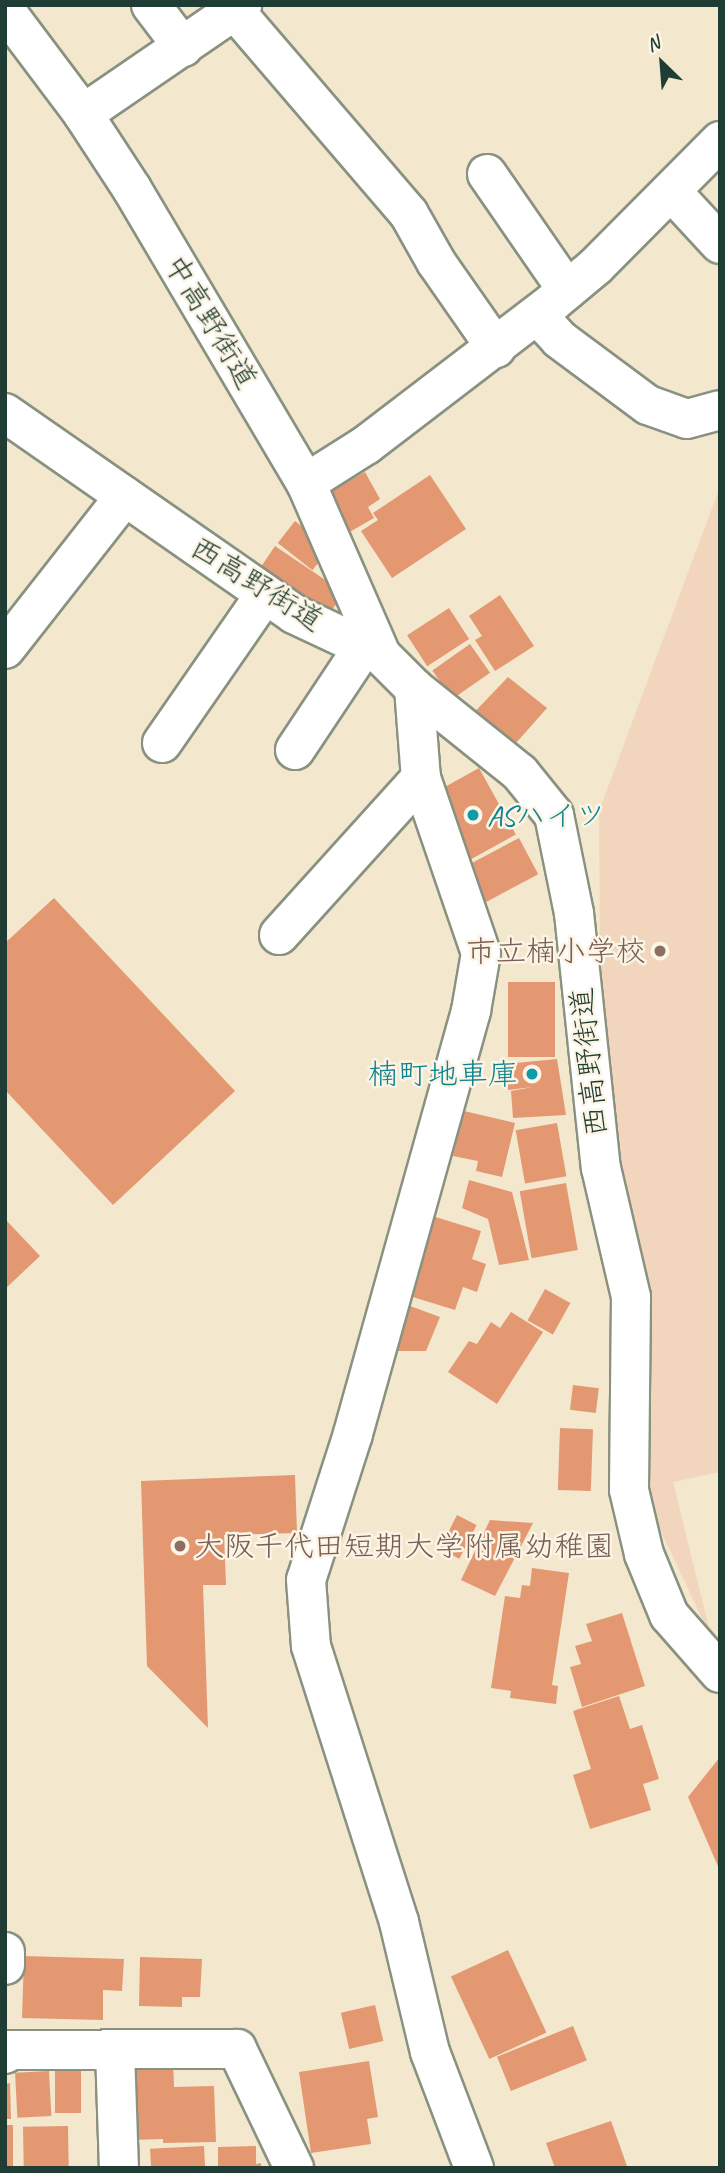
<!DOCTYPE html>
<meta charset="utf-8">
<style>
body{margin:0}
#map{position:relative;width:725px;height:2173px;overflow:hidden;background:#f3e8cd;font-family:Caveat,"Klee One",sans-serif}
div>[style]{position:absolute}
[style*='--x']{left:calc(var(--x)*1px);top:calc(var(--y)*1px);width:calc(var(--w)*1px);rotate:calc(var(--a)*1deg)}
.built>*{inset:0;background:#f1d5bd}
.building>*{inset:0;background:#e39871;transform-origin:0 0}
.roads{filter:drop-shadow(2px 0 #899280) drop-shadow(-2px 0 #899280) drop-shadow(0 2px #899280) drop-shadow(0 -2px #899280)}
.minor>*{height:38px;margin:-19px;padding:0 19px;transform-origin:19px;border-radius:19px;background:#fff}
.dots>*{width:19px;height:19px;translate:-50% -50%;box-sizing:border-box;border:4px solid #fcf5e5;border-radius:50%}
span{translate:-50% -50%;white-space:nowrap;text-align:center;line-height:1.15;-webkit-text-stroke:5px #fcf5e5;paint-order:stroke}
.street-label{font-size:30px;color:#1f3d34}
.culture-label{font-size:30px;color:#0d838f}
.left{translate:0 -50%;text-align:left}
.right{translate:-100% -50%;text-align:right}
.education-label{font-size:30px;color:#785e54}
.frame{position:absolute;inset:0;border:7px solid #1f3d34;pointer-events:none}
.north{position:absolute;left:627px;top:28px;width:70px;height:70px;-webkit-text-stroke:5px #fcf5e5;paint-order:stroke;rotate:335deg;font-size:19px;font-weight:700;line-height:28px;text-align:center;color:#1f3d34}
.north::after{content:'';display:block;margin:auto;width:24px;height:32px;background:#1f3d34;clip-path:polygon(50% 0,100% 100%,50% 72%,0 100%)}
</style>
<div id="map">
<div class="built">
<div style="clip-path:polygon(720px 487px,720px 1472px,673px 1482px,712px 1640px,642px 1491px,601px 1092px,599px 811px)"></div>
</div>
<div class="building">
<div style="clip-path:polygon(365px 472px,380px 499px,368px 507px,374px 518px,341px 537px,319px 498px)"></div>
<div style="clip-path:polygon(430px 475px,466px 529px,392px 578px,361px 531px,378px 520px,373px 513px)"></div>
<div style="left:295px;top:521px;width:44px;height:28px;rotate:38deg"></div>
<div style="left:275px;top:546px;width:83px;height:39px;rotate:34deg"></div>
<div style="clip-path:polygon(500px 595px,534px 646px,495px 671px,475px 640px,482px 636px,469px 616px)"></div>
<div style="left:449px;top:608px;width:37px;height:50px;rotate:57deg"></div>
<div style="left:470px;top:644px;width:35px;height:46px;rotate:55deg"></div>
<div style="clip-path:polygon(508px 677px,547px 708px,508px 752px,466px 721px)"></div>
<div style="left:479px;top:768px;width:76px;height:56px;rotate:61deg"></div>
<div style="left:519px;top:838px;width:41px;height:67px;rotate:62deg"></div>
<div style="clip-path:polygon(54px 898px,235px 1091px,113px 1205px,5px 1090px,5px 943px)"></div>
<div style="left:508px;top:982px;width:47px;height:75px"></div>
<div style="clip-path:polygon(557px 1059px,566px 1115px,513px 1118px,511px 1091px,533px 1087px,508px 1090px,505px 1064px)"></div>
<div style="clip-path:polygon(464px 1111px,515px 1123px,502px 1177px,476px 1171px,478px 1161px,453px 1156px)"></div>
<div style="left:557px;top:1123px;width:54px;height:42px;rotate:80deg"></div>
<div style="clip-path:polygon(469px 1180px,512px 1192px,529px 1260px,499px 1265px,488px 1219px,462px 1208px)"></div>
<div style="left:566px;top:1183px;width:68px;height:47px;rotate:80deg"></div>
<div style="clip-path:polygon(429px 1215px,481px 1231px,472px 1259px,486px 1264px,477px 1292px,463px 1287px,455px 1310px,403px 1294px)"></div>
<div style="clip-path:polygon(5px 1219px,40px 1256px,5px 1289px)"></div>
<div style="left:545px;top:1289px;width:29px;height:36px;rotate:29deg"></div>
<div style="clip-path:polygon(402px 1303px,440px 1317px,426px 1351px,383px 1351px)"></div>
<div style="clip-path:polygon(511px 1312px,543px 1332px,497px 1404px,448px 1372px,469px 1341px,477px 1344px,491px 1322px,500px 1328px)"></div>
<div style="left:573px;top:1385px;width:26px;height:25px;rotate:7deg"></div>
<div style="left:560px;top:1428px;width:33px;height:62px;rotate:2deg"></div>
<div style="clip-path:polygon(295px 1475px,297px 1533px,224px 1535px,226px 1585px,203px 1585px,208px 1728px,147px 1666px,141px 1481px)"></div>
<div style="left:457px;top:1515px;width:22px;height:38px;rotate:27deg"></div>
<div style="clip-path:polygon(490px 1520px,533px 1523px,495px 1596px,461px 1580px)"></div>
<div style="clip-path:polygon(532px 1568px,569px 1573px,552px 1685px,558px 1686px,556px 1704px,510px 1698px,511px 1691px,491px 1688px,505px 1596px,520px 1598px,522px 1585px,530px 1586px)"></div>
<div style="clip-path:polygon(622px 1613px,645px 1686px,582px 1707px,570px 1667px,581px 1664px,575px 1646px,592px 1641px,586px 1624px)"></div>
<div style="clip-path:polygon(619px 1696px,630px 1729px,642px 1725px,659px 1779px,643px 1784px,651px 1810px,590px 1829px,573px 1775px,591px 1769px,573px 1711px)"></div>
<div style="clip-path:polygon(720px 1757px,720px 1871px,688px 1797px)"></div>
<div style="left:508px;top:1950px;width:91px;height:63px;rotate:65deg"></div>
<div style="clip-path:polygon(24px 1956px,124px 1959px,122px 1991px,103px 1990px,103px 2020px,22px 2018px)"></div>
<div style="clip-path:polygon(140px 1957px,202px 1959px,200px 1997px,182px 1997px,182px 2007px,139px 2006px)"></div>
<div style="left:375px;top:2005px;width:37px;height:35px;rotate:77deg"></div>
<div style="left:573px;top:2026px;width:37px;height:82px;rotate:68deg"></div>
<div style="clip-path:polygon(173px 2060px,174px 2087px,214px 2086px,216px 2142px,163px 2143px,163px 2139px,131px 2140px,129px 2061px)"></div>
<div style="clip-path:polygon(369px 2061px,378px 2117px,367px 2119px,371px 2144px,311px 2153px,299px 2072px)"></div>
<div style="left:55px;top:2070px;width:26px;height:43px"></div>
<div style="left:49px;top:2071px;width:45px;height:34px;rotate:87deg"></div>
<div style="clip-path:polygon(10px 2083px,11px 2119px,5px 2119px,5px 2084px)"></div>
<div style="clip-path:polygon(611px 2121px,627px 2166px,555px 2168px,546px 2143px)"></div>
<div style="left:5px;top:2125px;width:8px;height:43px"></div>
<div style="left:68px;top:2126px;width:42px;height:45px;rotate:89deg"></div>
<div style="left:204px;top:2146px;width:22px;height:54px;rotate:87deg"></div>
<div style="clip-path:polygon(256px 2146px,256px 2164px,261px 2163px,261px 2168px,218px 2168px,218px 2147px)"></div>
</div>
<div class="roads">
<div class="minor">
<div style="--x:151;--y:5;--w:53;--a:52.7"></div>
<div style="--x:5;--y:10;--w:130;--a:53.1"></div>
<div style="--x:83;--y:114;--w:90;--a:56.8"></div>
<div style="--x:132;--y:189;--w:342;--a:59.4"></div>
<div style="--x:306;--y:483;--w:188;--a:66.4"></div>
<div style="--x:235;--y:11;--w:267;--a:49.4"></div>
<div style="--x:409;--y:214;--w:55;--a:60.6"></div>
<div style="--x:436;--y:262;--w:105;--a:55.1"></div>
<div style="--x:83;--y:114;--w:193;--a:-34.4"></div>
<div style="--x:487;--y:174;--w:141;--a:55.4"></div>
<div style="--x:671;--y:191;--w:72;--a:47.2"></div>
<div style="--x:537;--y:315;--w:33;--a:47"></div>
<div style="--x:559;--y:339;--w:111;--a:36.6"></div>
<div style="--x:648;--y:405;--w:41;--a:19.7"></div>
<div style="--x:687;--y:419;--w:34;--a:-15"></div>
<div style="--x:5;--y:413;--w:352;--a:34.8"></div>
<div style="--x:294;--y:614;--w:96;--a:25.2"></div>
<div style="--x:381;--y:655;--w:47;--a:45"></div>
<div style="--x:414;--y:688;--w:136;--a:38.7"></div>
<div style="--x:520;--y:773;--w:54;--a:51"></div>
<div style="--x:554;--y:815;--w:100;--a:78.5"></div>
<div style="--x:574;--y:913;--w:256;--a:84"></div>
<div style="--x:601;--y:1168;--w:132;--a:76.9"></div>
<div style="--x:631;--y:1297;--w:193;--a:90.6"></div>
<div style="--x:629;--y:1490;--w:66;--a:76.8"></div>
<div style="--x:644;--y:1554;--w:66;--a:67.7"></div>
<div style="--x:669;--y:1615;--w:77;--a:48.7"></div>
<div style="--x:306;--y:483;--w:71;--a:-32.3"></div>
<div style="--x:366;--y:445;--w:235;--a:-37.4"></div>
<div style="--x:553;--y:302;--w:56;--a:-39.9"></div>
<div style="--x:596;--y:266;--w:176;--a:-45.2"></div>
<div style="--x:5;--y:649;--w:194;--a:-51.9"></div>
<div style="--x:414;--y:688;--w:90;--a:85.6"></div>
<div style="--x:421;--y:778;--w:185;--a:71.1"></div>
<div style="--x:481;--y:953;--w:59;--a:99.8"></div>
<div style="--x:471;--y:1011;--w:439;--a:105.6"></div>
<div style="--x:353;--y:1434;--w:153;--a:107.8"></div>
<div style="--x:306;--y:1580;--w:66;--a:85.7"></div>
<div style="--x:311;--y:1646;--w:290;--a:72.3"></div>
<div style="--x:399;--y:1922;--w:134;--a:76.6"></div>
<div style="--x:430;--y:2052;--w:124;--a:69.2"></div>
<div style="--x:162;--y:743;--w:181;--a:-55.3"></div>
<div style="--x:295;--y:750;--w:125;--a:-56.4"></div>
<div style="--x:279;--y:935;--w:212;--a:-47.9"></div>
<div style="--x:5;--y:1952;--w:13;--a:90"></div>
<div style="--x:115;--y:2050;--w:118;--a:88.1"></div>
<div style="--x:5;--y:2054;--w:5;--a:-53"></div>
<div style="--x:8;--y:2050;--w:229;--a:-0.3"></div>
<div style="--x:237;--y:2049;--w:132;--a:64.4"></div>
</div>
</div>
<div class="dots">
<div style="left:473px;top:815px;background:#0f9aa8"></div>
<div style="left:660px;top:951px;background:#8d6e63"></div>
<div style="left:532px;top:1074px;background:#0f9aa8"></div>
<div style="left:180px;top:1546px;background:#8d6e63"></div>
</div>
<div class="street-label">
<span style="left:211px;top:322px;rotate:59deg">中高野街道</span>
<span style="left:257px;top:584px;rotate:32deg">西高野街道</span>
<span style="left:589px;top:1062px;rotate:-96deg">西高野街道</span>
</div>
<div class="culture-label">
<span class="left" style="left:487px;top:815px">ASハイツ</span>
<span class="right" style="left:518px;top:1074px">楠町地車庫</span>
</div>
<div class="education-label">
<span class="right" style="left:646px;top:951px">市立楠小学校</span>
<span class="left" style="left:194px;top:1546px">大阪千代田短期大学附属幼稚園</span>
</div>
<div class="frame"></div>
<div class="north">N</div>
</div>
